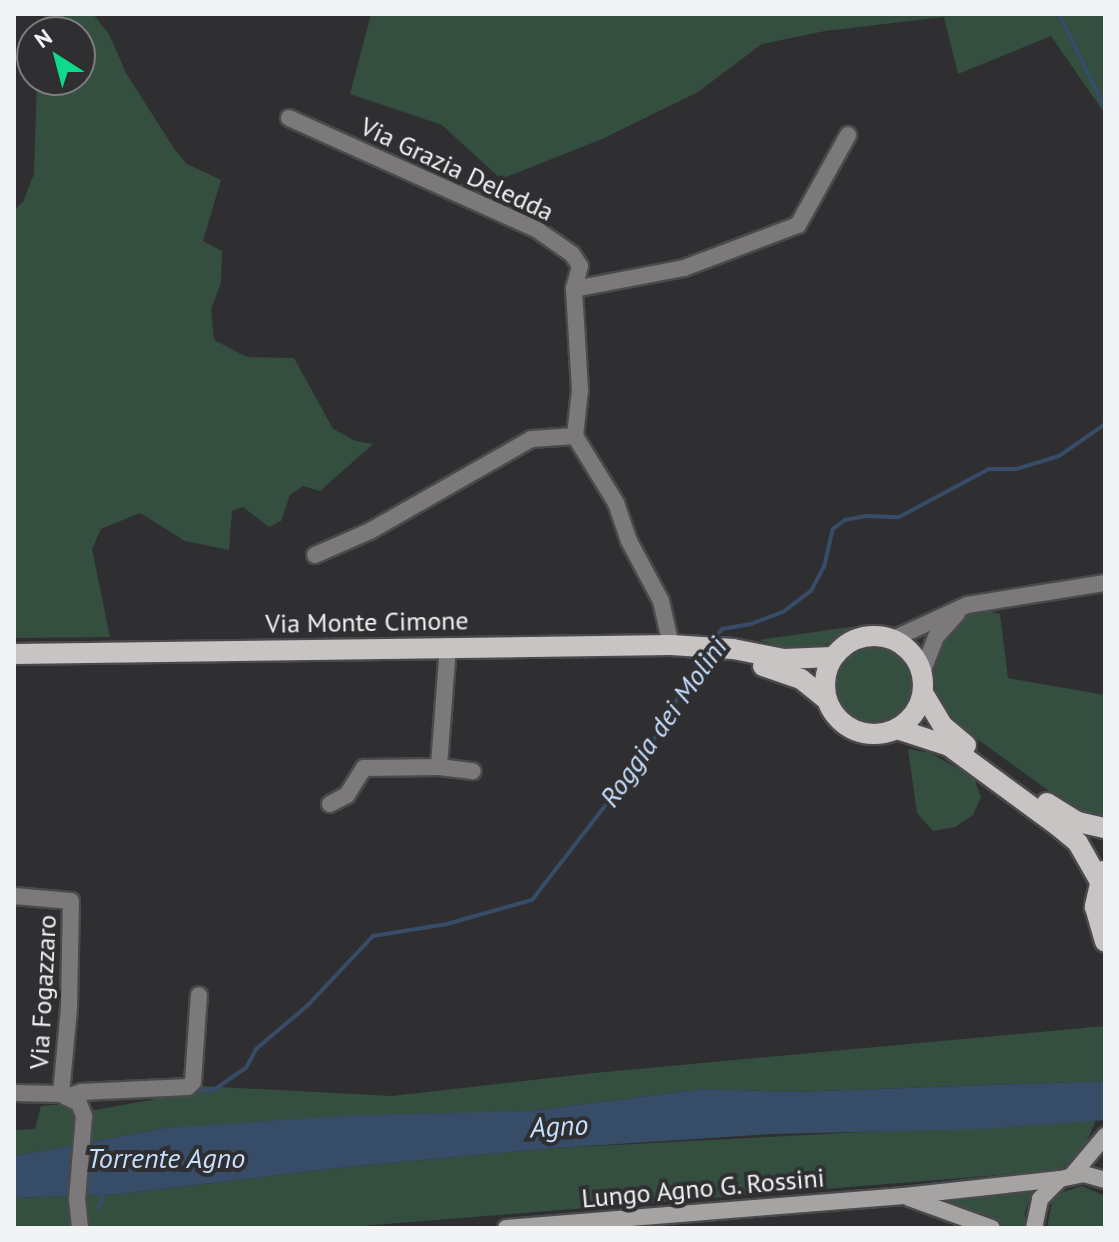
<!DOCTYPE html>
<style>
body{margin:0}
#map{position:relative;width:1119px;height:1242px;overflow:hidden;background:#2f2f32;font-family:"PT Sans",sans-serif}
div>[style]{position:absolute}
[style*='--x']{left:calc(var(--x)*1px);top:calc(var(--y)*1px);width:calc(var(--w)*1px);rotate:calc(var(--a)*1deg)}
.green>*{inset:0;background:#344e40}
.round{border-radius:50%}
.water>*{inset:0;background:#374c67}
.stream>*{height:4px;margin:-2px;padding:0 2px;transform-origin:2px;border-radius:2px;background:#374c67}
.roads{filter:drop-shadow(2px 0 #4a4a4d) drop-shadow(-2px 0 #4a4a4d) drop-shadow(0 2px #4a4a4d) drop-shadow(0 -2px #4a4a4d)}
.minor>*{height:16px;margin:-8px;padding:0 8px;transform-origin:8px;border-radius:8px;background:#7b7979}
.tertiary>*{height:16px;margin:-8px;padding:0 8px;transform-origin:8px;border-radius:8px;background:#7b7979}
.secondary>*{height:16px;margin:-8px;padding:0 8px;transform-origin:8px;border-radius:8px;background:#a6a3a3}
.primary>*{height:20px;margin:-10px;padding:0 10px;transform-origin:10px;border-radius:10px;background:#c7c4c3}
.primary>.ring{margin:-10px;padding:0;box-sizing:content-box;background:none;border:20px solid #c7c4c3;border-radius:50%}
span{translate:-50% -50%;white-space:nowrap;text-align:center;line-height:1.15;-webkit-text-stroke:8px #2f2f32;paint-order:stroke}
.street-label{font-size:26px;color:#f2f3f4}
.water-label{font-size:28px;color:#c7dffe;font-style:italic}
.frame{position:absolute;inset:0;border:16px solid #f2f3f4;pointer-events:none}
.north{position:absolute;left:16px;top:16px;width:80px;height:80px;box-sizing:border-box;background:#2f2f32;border:2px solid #7d7d80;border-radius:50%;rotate:324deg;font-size:22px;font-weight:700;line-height:32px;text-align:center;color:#f2f3f4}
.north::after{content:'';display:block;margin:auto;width:28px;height:36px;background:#0fd98a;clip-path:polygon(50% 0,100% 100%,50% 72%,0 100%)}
</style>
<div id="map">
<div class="green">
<div style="clip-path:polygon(45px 14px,93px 14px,109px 34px,126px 73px,175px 150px,187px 164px,221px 180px,203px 241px,222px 251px,221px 283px,211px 309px,214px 340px,247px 357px,294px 358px,333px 429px,356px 441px,373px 444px,320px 491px,303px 486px,290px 495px,281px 521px,269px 527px,243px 507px,232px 511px,229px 550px,185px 541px,140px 513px,101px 529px,92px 549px,110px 637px,14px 638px,14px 210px,23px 202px,34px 174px,37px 80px,80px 80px,80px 32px,40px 32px)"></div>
<div style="clip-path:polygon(371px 14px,1105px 14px,1105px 114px,1051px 36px,958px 74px,944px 17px,825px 31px,762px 44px,698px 92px,602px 139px,501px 179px,442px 125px,350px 94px)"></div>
<div style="clip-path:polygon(980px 609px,1000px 614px,1008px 678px,1105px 695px,1105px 818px,1074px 809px,955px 723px,937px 699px,932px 666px,949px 627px)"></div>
<div style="clip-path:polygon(857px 626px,821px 647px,805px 650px,792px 650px,759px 640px)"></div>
<div class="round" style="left:834px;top:644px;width:78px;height:78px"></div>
<div style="clip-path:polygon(908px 749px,931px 753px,974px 778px,981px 797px,973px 815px,955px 827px,933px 831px,917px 813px)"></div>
<div style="clip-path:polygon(1105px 1026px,1105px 1081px,793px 1092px,703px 1089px,532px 1111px,166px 1128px,14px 1156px,14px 1130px,35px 1129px,41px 1106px,63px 1104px,78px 1113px,178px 1095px,201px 1086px,392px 1096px,594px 1073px)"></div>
<div style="clip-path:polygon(1096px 1120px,1085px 1146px,1061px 1170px,336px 1228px,14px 1228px,14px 1198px,120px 1194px,347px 1167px,556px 1148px)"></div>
<div style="clip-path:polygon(1082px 1186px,1105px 1196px,1105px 1228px,1047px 1228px,1052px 1202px,1060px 1193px)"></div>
<div style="clip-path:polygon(1034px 1188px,1025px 1212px,1025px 1228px,1009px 1228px,928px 1197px)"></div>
</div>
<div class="water">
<div style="clip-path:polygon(1105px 1081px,1105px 1120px,983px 1129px,772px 1134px,556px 1148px,347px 1167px,120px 1194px,14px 1198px,14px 1156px,166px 1128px,358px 1115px,532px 1111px,703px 1089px,794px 1092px)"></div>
</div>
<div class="stream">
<div style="--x:1059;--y:14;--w:105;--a:63.9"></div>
<div style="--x:711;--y:641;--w:16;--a:-47"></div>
<div style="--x:722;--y:629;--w:29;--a:-10"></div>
<div style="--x:751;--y:624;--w:34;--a:-21"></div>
<div style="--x:783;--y:612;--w:35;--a:-37"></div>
<div style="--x:811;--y:591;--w:27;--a:-62"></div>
<div style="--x:824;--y:567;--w:39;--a:-77"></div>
<div style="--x:833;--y:529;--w:15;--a:-37"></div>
<div style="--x:845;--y:520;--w:20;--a:-11"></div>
<div style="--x:865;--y:516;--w:34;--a:2"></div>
<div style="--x:899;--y:517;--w:102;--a:-28.1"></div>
<div style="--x:989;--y:469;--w:27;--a:0"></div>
<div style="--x:1016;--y:469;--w:45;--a:-16.8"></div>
<div style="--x:1059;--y:456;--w:56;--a:-34.8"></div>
<div style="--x:201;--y:1091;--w:13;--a:-4"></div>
<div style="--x:214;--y:1090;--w:39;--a:-35"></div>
<div style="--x:246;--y:1068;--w:21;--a:-62"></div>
<div style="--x:256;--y:1049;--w:68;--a:-40.2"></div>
<div style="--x:308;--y:1005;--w:95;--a:-46.7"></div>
<div style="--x:373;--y:936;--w:75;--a:-9.2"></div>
<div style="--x:447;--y:924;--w:88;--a:-15.8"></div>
<div style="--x:532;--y:900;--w:186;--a:-52.2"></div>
<div style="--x:646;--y:753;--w:116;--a:-59.9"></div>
<div style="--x:98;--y:1209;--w:17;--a:-69"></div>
</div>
<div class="roads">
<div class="minor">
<div style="--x:289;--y:118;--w:271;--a:24.2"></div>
<div style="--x:536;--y:229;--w:44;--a:34.8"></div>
<div style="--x:572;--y:254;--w:14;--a:56"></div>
<div style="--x:580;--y:266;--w:24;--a:105"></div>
<div style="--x:574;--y:289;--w:101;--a:86.6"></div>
<div style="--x:580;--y:390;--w:46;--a:96.2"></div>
<div style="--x:575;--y:436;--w:79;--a:58.5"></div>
<div style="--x:616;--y:503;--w:40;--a:71.1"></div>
<div style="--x:629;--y:541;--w:68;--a:61.9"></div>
<div style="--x:661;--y:601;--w:45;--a:77.2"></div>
<div style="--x:574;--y:289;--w:112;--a:-10.8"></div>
<div style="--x:684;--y:268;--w:122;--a:-20.7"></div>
<div style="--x:798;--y:225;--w:103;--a:-60.9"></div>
<div style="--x:315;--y:555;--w:60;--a:-23.6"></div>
<div style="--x:370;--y:531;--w:185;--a:-29.7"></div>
<div style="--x:531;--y:439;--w:44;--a:-3.9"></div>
<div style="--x:448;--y:646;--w:121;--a:94.3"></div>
<div style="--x:439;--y:767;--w:34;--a:7"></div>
<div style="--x:330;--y:804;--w:19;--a:-28"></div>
<div style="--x:347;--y:795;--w:32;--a:-58"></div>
<div style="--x:364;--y:768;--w:75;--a:-0.8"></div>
<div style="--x:14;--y:896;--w:57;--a:5"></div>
<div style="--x:71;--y:901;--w:107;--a:91.1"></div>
<div style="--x:69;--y:1008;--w:86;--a:95.3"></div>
<div style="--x:14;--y:1093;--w:47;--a:1.2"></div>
<div style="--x:61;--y:1094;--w:20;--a:27"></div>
<div style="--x:79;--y:1103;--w:14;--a:69"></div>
<div style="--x:84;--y:1116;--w:83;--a:94.8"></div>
<div style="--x:77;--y:1199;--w:29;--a:84"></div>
<div style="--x:66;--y:1097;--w:16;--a:-18"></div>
<div style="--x:81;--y:1092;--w:107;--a:-2.7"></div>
<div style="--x:188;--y:1087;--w:7;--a:-45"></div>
<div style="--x:193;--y:1082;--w:87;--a:-86.1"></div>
</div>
<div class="tertiary">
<div style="--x:893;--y:639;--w:81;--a:-24.7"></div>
<div style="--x:967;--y:605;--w:140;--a:-9.1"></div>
<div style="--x:922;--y:673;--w:39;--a:-69"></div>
<div style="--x:936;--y:637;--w:31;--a:-48"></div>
</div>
<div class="secondary">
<div style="--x:1073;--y:1174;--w:50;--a:-49.9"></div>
<div style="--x:909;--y:1198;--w:88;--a:19.9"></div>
<div style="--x:506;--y:1228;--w:399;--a:-4.6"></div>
<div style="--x:904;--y:1196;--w:157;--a:-6.2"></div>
<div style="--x:1034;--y:1228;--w:30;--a:-78"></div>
<div style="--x:1040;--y:1199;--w:28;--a:-45"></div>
<div style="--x:1060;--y:1179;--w:25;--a:-12"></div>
<div style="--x:1084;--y:1174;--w:22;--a:16"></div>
</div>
<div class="primary">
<div class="ring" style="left:825px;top:636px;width:78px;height:78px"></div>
<div style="--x:14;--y:654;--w:657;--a:-0.78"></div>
<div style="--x:671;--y:645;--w:62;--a:3.7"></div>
<div style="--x:733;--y:649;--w:52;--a:11.1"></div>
<div style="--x:784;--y:659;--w:49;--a:-2.3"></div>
<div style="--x:763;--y:666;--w:40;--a:18.9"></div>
<div style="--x:801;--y:679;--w:33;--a:39"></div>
<div style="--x:923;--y:693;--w:39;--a:59"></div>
<div style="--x:943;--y:726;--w:30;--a:40"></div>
<div style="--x:897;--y:729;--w:55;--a:18.1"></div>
<div style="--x:949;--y:746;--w:135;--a:36.3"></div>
<div style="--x:1058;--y:826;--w:26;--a:40"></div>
<div style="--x:1078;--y:843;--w:43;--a:60.4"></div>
<div style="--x:1047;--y:803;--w:36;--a:32"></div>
<div style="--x:1078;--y:822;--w:28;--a:13"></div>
<div style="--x:1103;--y:871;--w:37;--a:103"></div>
<div style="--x:1095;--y:907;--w:36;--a:74"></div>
</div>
</div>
<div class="street-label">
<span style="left:457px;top:169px;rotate:25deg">Via Grazia Deledda</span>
<span style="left:367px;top:622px;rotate:-1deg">Via Monte Cimone</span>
<span style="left:43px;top:992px;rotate:-87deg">Via Fogazzaro</span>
<span style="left:703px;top:1188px;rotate:-5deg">Lungo Agno G. Rossini</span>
</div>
<div class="water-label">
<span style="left:663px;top:722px;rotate:-55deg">Roggia dei Molini</span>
<span style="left:559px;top:1126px;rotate:-3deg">Agno</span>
<span style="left:166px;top:1158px">Torrente Agno</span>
</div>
<div class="frame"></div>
<div class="north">N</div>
</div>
